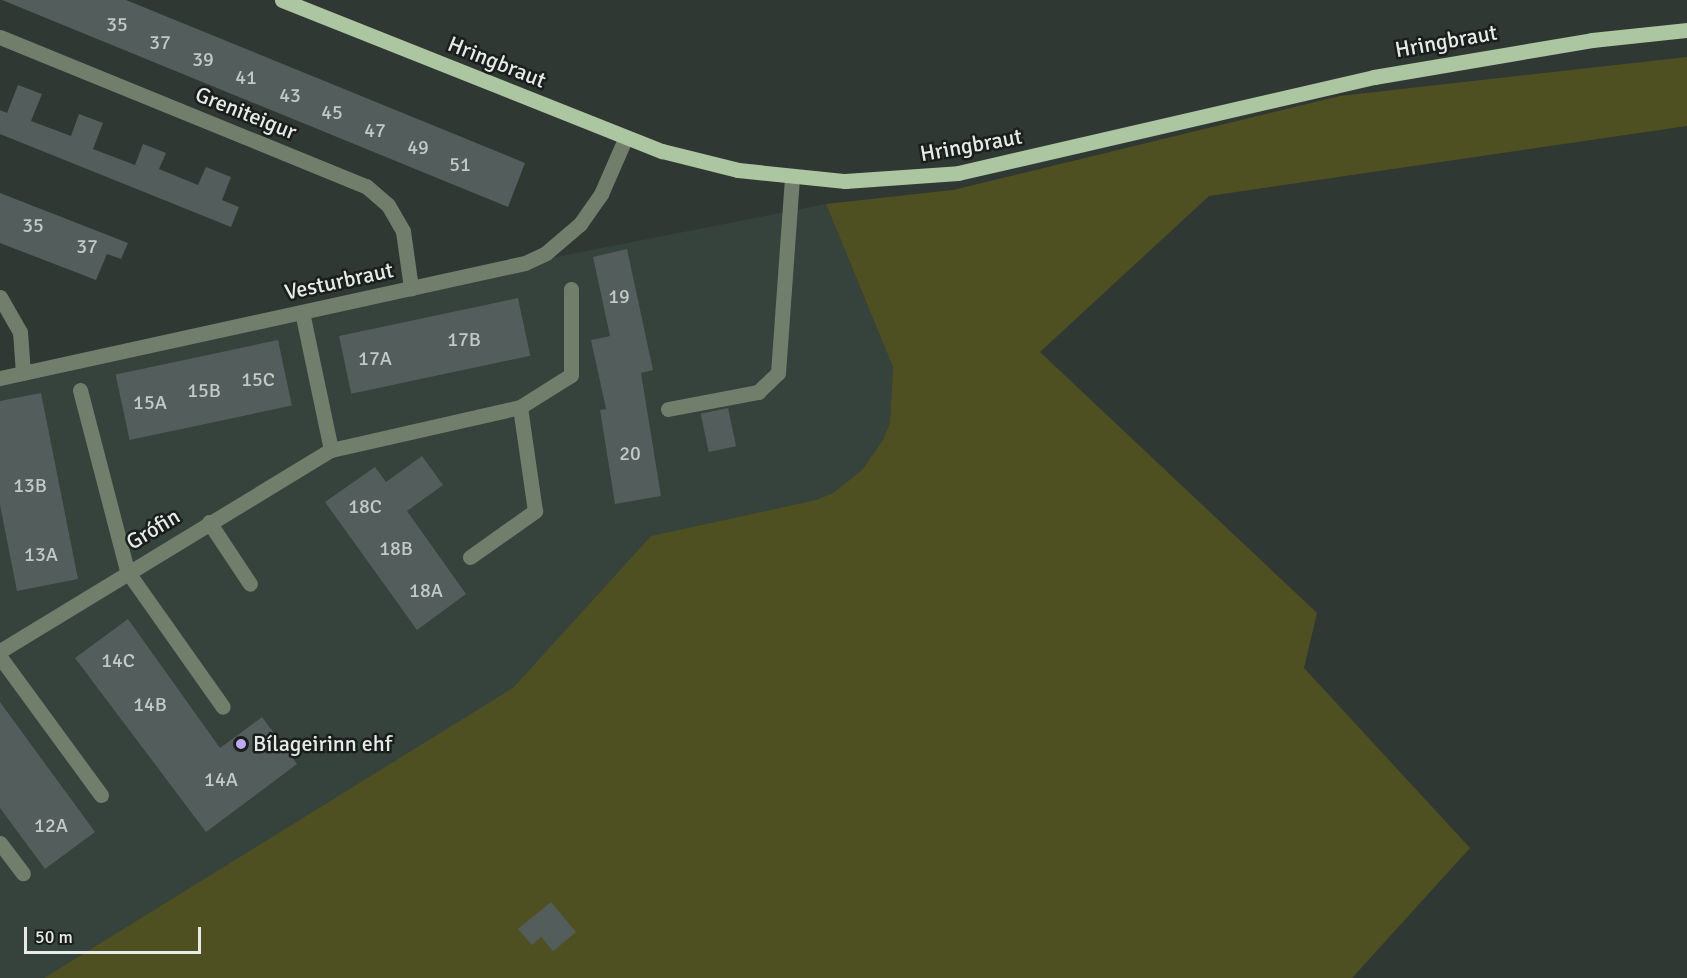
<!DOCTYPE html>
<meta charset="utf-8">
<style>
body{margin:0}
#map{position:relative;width:1687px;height:978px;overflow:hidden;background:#303833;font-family:Signika,sans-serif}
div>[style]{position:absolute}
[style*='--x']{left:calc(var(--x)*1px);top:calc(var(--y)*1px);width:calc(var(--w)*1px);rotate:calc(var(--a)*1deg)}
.built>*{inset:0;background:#35433c}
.green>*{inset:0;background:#4f5021}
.building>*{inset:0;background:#525d5c;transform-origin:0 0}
.minor>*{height:15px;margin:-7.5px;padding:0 7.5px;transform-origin:7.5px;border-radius:7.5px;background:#717e6c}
.major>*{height:15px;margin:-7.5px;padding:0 7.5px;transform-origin:7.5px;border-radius:7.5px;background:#abc6a1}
.dots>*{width:16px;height:16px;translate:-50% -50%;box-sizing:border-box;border:3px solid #1a1e1c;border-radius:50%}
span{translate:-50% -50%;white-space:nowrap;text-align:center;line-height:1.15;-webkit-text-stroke:5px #1a1e1c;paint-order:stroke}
.number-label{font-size:20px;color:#c1c8c5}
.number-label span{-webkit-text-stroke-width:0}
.street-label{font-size:22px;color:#e6ebe8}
.poi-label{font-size:22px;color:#e6ebe8}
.left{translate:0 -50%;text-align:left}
.scale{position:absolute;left:24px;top:927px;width:177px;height:27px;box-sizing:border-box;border:3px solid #e6ebe8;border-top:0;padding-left:8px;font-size:18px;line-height:21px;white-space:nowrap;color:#e6ebe8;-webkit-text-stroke:4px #1a1e1c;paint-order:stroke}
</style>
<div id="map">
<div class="built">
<div style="clip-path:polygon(826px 204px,893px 367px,890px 423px,883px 440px,862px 470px,833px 493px,816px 500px,651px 536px,514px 688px,44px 978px,0 978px,0 378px,525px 263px)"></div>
</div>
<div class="green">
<div style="clip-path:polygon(1687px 57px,1687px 126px,1209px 196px,1040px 352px,1317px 613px,1304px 668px,1470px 848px,1352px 978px,44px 978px,513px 688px,651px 536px,816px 500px,833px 493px,862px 470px,883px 440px,890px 423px,893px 367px,826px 204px,953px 190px,1340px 96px)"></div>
</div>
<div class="building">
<div style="clip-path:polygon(2px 0,126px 0,525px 163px,508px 207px)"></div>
<div style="clip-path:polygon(18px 85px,42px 94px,31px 121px,71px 136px,79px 114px,103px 123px,93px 149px,135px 165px,143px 144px,166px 153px,159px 169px,198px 185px,206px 167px,231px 177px,222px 200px,239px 207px,231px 227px,0 134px,0 110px,7px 113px)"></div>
<div style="clip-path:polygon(0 193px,128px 243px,121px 259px,107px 254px,96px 280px,0 243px)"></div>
<div style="clip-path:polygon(627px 249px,653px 370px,641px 373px,661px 496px,615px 504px,600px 410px,606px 409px,591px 340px,610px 336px,593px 257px)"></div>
<div style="left:518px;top:298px;width:59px;height:183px;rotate:78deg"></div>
<div style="left:278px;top:340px;width:67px;height:166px;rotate:78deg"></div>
<div style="clip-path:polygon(41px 393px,78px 579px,17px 591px,0 505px,0 401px)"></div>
<div style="left:728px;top:408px;width:39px;height:28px;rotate:78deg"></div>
<div style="clip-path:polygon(422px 456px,443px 485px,407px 511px,466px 594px,417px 630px,325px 502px,375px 467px,386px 482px)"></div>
<div style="clip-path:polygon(128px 619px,220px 748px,262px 717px,297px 764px,206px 832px,75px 658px)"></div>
<div style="clip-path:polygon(0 702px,95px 832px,45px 869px,0 808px)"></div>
<div style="clip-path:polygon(551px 902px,576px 932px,553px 951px,541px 937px,532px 945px,518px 929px)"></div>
</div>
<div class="minor">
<div style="--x:0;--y:37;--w:395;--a:22.2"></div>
<div style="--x:366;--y:186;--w:29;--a:41"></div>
<div style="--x:388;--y:205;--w:30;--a:60"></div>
<div style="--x:403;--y:231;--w:58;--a:82"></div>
<div style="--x:0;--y:297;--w:40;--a:60.3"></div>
<div style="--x:20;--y:332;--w:41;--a:85.8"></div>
<div style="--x:302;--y:312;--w:141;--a:78.1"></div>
<div style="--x:0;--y:378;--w:537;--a:-12.36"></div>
<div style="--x:525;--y:263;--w:23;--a:-25"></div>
<div style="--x:546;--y:253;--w:45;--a:-40.5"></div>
<div style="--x:580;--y:224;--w:37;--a:-55"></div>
<div style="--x:601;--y:194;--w:60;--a:-66.4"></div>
<div style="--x:80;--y:390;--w:187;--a:75.4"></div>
<div style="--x:127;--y:571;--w:166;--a:54.8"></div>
<div style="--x:668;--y:409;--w:92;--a:-10.7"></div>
<div style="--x:758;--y:392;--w:28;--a:-44"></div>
<div style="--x:778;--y:373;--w:196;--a:-85.9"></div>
<div style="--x:209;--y:522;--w:74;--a:56.5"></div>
<div style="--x:470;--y:557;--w:80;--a:-35.3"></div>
<div style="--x:535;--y:511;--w:105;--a:-98.2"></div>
<div style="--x:0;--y:651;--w:387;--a:-31.3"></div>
<div style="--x:331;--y:450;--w:194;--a:-12.8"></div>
<div style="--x:520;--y:407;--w:60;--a:-32.1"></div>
<div style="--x:571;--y:375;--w:86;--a:-90"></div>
<div style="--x:0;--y:657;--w:171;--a:53.8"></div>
<div style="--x:0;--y:843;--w:38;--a:53"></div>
</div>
<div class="major">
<div style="--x:282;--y:0;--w:409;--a:21.7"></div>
<div style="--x:662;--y:151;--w:78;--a:14"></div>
<div style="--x:738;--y:170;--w:108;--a:5.9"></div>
<div style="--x:845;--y:181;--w:113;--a:-4"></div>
<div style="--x:958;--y:173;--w:427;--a:-13"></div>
<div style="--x:1374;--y:77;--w:221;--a:-9.6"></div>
<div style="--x:1592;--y:40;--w:96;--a:-6"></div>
</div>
<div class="dots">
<div style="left:241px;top:744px;background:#bea9f5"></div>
</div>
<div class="number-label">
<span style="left:117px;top:24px">35</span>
<span style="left:160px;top:42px">37</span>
<span style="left:203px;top:59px">39</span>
<span style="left:246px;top:77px">41</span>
<span style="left:290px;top:95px">43</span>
<span style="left:332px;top:112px">45</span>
<span style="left:375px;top:130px">47</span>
<span style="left:418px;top:147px">49</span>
<span style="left:460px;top:164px">51</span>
<span style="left:33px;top:225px">35</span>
<span style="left:87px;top:246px">37</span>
<span style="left:619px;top:296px">19</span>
<span style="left:464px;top:339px">17B</span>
<span style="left:375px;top:358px">17A</span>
<span style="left:258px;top:379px">15C</span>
<span style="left:204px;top:390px">15B</span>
<span style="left:150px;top:402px">15A</span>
<span style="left:630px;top:453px">20</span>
<span style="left:30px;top:485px">13B</span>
<span style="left:365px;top:506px">18C</span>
<span style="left:396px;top:548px">18B</span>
<span style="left:41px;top:554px">13A</span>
<span style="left:426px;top:590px">18A</span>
<span style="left:118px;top:660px">14C</span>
<span style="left:150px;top:704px">14B</span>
<span style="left:221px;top:779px">14A</span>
<span style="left:51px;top:825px">12A</span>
</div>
<div class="street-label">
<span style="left:1446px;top:41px;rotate:-10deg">Hringbraut</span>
<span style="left:497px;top:62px;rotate:22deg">Hringbraut</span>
<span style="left:246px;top:113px;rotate:22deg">Greniteigur</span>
<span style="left:971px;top:145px;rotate:-10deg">Hringbraut</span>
<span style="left:339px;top:281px;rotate:-12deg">Vesturbraut</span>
<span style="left:153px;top:529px;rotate:-31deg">Grófin</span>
</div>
<div class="poi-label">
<span class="left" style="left:253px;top:744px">Bílageirinn ehf</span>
</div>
<div class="scale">50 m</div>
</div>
